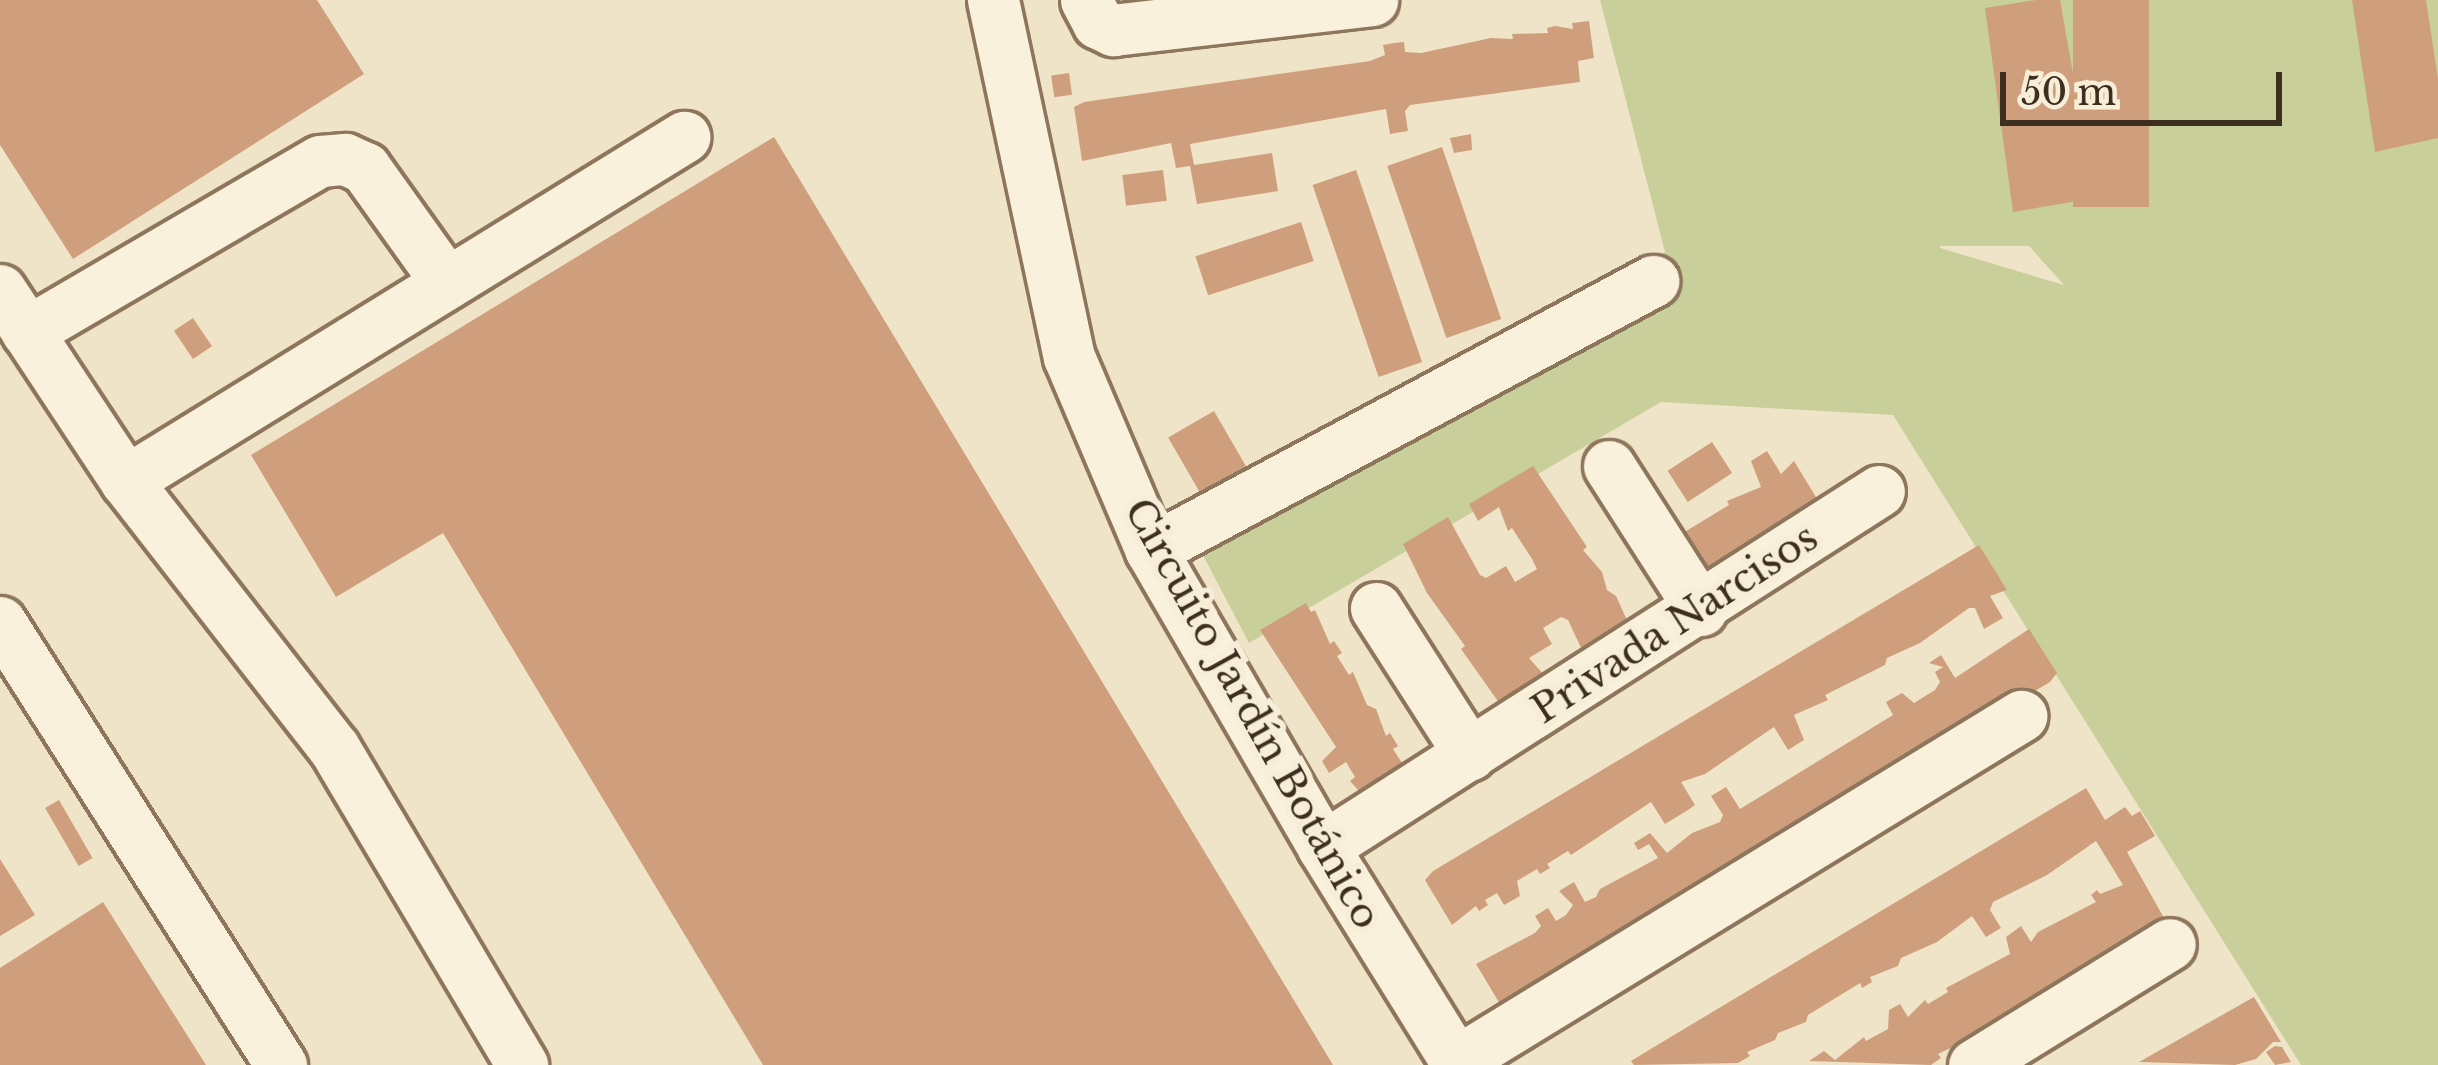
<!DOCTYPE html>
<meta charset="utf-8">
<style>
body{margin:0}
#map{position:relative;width:2438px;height:1065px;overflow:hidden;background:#f0e4c8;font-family:"Libre Baskerville",serif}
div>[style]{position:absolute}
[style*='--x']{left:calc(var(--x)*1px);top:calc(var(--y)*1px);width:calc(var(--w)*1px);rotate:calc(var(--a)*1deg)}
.green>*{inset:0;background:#c9cf9b}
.building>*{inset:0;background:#cf9f7d;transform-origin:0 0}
.roads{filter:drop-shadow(3px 0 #8d765c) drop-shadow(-3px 0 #8d765c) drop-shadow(0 3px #8d765c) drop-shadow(0 -3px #8d765c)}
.minor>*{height:51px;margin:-25.5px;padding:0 25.5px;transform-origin:25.5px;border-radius:25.5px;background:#faf1dc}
span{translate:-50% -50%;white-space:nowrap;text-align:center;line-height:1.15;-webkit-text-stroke:12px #f7eed8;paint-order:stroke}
.street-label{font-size:39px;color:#3d2e20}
.scale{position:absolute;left:2000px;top:72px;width:282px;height:54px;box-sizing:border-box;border:6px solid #3d2e20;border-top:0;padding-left:15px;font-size:36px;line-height:42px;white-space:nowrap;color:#3d2e20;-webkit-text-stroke:9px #f7eed8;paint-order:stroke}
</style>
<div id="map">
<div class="green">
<div style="clip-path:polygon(evenodd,1600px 0,2438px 0,2438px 1065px,2301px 1065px,1893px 415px,1661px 402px,1249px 643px,1195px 540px,1665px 252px,1600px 0,1940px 246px,2029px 246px,2064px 285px,1940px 248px,1940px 246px)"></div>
</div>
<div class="building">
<div style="clip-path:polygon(0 0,317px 0,364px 74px,73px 259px,0 145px)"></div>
<div style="clip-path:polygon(2036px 0,2060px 0,2095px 198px,2013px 212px,1985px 8px)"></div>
<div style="left:2073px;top:0;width:76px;height:207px"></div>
<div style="clip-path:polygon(2352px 0,2426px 0,2438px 79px,2438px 138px,2375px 152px)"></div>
<div style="clip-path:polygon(1589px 21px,1594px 58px,1578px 61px,1580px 82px,1410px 105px,1405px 111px,1408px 131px,1390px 134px,1386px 109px,1190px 144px,1194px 165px,1272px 153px,1278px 191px,1197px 204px,1190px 166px,1176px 168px,1171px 143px,1082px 161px,1074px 107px,1084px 102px,1370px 61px,1385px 55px,1383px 45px,1394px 43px,1404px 42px,1405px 52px,1421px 53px,1491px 38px,1513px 39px,1512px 34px,1548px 33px,1547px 28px,1555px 26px,1573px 29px,1572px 23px)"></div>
<div style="left:1069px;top:73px;width:22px;height:18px;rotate:82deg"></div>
<div style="clip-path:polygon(1471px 134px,1472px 150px,1454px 153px,1450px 138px)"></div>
<div style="clip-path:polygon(774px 137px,1333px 1065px,763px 1065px,443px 533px,336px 597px,251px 455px)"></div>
<div style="left:1442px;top:147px;width:182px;height:58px;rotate:71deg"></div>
<div style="left:1163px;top:170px;width:31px;height:41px;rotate:83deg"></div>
<div style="left:1356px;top:170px;width:203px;height:46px;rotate:71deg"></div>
<div style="left:1301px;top:222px;width:41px;height:111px;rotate:72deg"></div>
<div style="left:193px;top:318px;width:34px;height:23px;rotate:56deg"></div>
<div style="left:1214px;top:411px;width:70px;height:53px;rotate:60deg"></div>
<div style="left:1712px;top:442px;width:37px;height:53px;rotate:57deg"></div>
<div style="clip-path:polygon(1767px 451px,1781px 474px,1794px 461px,1822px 507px,1710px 579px,1678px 536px,1729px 505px,1727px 501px,1761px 487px,1751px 461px)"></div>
<div style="clip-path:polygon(1533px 466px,1587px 547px,1583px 550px,1602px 572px,1607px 590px,1616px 596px,1631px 629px,1583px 652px,1568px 620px,1561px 617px,1543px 628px,1552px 644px,1529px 658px,1545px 676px,1502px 707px,1461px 649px,1465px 646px,1427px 593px,1403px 544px,1448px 517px,1480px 575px,1486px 578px,1506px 566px,1515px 582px,1537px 569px,1532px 559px,1512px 528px,1508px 531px,1499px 507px,1478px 521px,1469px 504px)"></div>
<div style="clip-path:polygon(1979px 545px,2007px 590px,1990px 596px,2003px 618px,1984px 629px,1975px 608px,1969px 608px,1920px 643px,1887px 658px,1885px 665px,1825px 695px,1828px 700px,1794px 715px,1804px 740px,1788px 750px,1774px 727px,1705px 774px,1681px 782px,1695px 805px,1688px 810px,1665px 824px,1651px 802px,1571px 855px,1568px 851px,1547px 864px,1550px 868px,1540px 874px,1537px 869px,1517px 881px,1520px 896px,1504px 905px,1497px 893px,1485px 900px,1488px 905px,1479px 911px,1476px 906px,1452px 925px,1425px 880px,1433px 871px)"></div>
<div style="clip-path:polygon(1306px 603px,1311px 612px,1315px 610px,1330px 644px,1334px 641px,1342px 653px,1337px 656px,1349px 675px,1353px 672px,1367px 705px,1376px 709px,1386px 736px,1390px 733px,1398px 746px,1393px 749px,1404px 766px,1375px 809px,1350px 781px,1355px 777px,1346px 762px,1329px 773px,1322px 761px,1336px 747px,1260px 630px)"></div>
<div style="clip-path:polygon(2029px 629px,2057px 673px,2050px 682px,1503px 1009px,1476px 964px,1535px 933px,1541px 926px,1535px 916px,1548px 908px,1556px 921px,1566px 915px,1573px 905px,1559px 891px,1574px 882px,1585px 902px,1596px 897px,1600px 889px,1658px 858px,1649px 844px,1638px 850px,1634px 843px,1650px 833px,1667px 853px,1692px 833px,1720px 822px,1723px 815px,1711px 796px,1726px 787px,1740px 809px,1893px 715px,1886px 702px,1902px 693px,1914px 703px,1935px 690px,1940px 682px,1935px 672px,1943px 667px,1929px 663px,1941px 655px,1955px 678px)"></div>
<div style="clip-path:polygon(2086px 788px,2105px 820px,2125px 807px,2132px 816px,2140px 811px,2155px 836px,2127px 852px,2164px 918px,2144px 935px,2141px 931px,1990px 1029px,1938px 1054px,1941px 1058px,1931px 1065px,1809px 1061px,1824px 1051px,1835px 1060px,1864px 1037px,1866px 1041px,1888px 1029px,1889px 1010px,1900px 1004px,1908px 1017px,1925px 1000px,1928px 1004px,1948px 992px,1946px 988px,2010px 954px,2006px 937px,2021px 926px,2031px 942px,2038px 932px,2096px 902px,2091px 895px,2097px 890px,2100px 894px,2123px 885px,2096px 841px,2047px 875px,1993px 902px,1990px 910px,2001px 928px,1986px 937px,1972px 916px,1937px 942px,1901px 958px,1898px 966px,1870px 977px,1872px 982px,1862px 988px,1860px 983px,1808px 1015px,1806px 1022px,1778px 1033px,1775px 1040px,1747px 1052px,1750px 1056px,1738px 1063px,1634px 1065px,1631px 1061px,1644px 1053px)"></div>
<div style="left:59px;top:800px;width:67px;height:16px;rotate:60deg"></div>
<div style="clip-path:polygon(0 859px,35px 915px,0 936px)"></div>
<div style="clip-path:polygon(103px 902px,206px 1065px,0 1065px,0 968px)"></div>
<div style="clip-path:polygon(2254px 997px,2281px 1042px,2273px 1042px,2256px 1059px,2235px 1065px,2139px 1062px)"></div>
<div style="clip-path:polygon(2275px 1046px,2282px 1047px,2291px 1062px,2275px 1065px,2266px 1052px)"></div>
</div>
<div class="roads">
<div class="minor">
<div style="--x:993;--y:0;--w:365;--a:78"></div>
<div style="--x:1069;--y:357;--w:210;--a:67"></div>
<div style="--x:1151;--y:550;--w:343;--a:59.9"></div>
<div style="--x:1323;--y:847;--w:256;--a:58.2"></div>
<div style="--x:1086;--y:0;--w:26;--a:62"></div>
<div style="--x:1098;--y:23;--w:17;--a:25"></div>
<div style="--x:1113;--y:30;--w:261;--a:-6.6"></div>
<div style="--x:0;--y:290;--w:229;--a:56.6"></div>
<div style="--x:126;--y:481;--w:338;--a:52.1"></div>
<div style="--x:334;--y:748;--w:369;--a:59.3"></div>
<div style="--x:27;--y:332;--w:339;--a:-30.3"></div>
<div style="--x:320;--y:161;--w:25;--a:-5"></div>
<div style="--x:345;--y:159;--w:22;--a:24"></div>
<div style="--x:365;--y:168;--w:141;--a:54.5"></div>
<div style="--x:1609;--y:466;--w:171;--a:57.4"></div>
<div style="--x:126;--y:481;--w:656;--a:-31.65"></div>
<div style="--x:1151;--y:550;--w:570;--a:-28.18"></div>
<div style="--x:1376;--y:608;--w:174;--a:57.4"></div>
<div style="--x:0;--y:622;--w:525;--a:57.61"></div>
<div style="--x:1323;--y:847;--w:660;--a:-32.63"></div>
<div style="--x:1456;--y:1062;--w:663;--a:-31.48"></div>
<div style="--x:1974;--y:1065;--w:230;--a:-31.7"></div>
</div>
</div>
<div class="street-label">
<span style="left:1675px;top:624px;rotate:-33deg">Privada Narcisos</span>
<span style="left:1252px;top:714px;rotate:61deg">Circuito Jardín Botánico</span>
</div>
<div class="scale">50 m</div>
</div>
